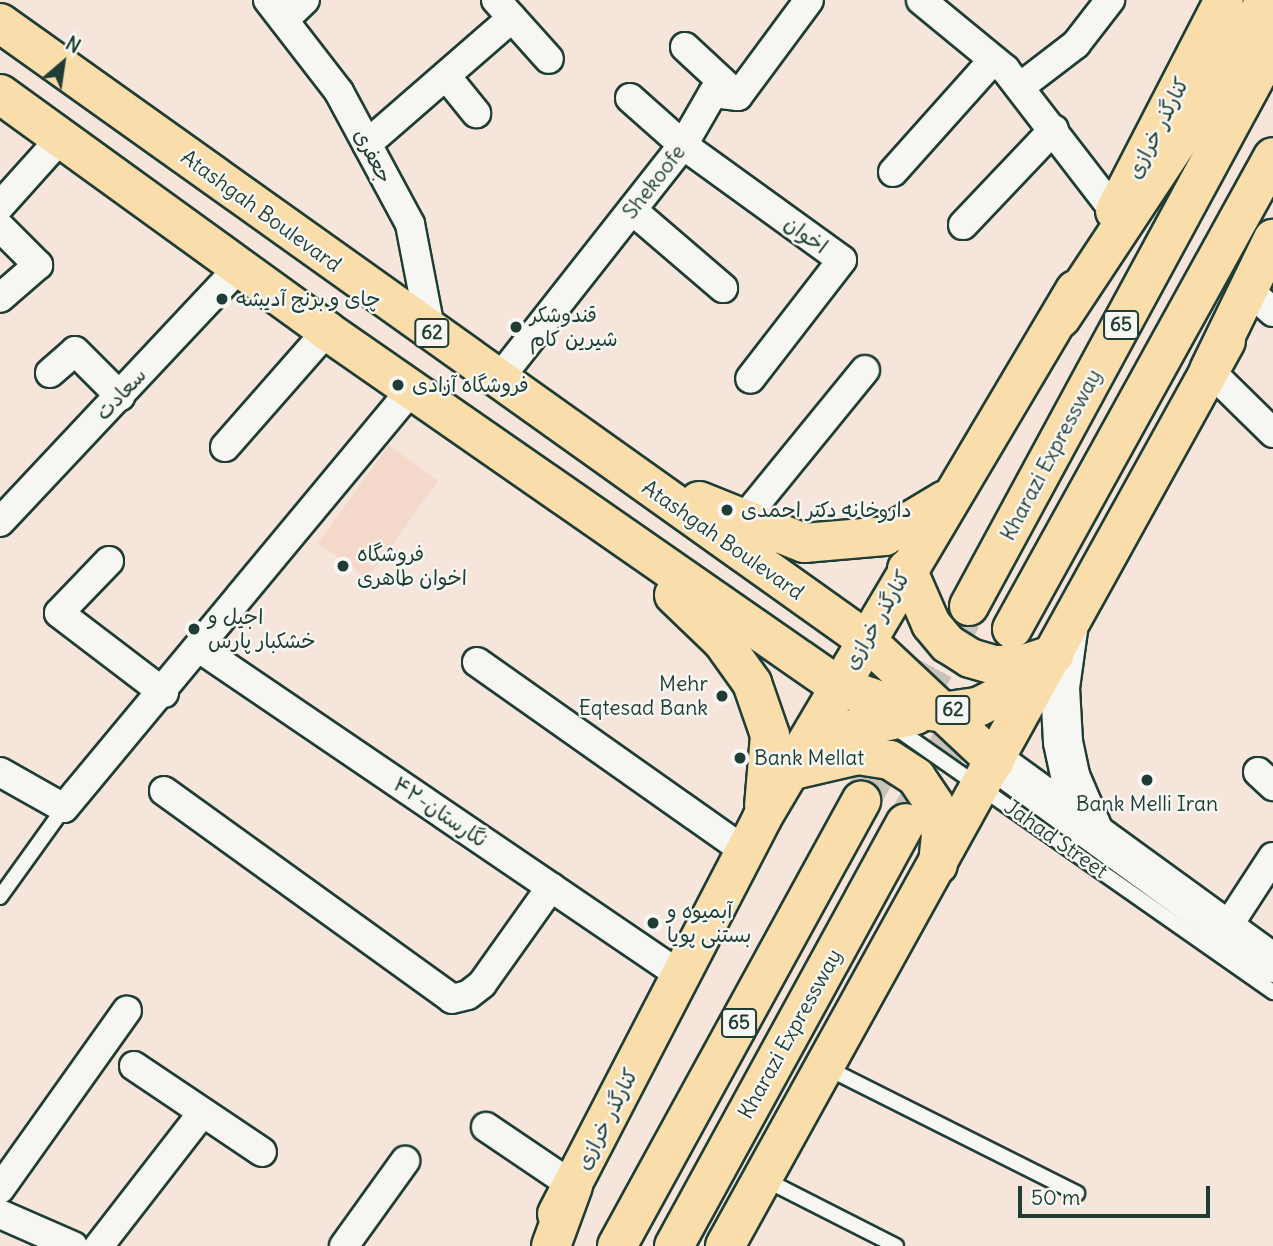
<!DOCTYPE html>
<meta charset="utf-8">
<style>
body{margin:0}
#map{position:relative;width:1273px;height:1246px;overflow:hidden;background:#f5e5db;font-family:Delius,"Playpen Sans Arabic",sans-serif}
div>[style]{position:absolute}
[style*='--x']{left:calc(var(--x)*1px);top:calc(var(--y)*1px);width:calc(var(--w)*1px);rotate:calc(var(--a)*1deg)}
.built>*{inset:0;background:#f4d9cb;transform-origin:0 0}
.highway-tunnel>*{height:38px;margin-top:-19px;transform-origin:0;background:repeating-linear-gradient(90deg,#cac3ba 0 38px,transparent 0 57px)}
.roads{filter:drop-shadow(2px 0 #1f3d34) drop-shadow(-2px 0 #1f3d34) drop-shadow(0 2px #1f3d34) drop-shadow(0 -2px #1f3d34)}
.lane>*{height:14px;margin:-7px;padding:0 7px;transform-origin:7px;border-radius:7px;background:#f6f6f2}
.street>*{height:28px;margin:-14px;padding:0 14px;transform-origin:14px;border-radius:14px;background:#f6f6f2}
.secondary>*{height:38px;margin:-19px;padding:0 19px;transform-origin:19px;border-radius:19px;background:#f6f6f2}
.primary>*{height:38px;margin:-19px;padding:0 19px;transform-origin:19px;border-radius:19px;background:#f9deab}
.highway>*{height:38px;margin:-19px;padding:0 19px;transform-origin:19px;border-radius:19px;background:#f9deab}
.dots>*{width:19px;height:19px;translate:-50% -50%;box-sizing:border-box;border:4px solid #f6f6f2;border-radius:50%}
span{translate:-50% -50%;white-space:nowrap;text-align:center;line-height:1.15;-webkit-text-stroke:5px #f6f6f2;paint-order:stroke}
.shield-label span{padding:2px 5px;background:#f6f6f2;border:2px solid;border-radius:5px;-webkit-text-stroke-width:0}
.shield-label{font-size:19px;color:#1f3d34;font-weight:700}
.street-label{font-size:21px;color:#1f3d34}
.poi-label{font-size:21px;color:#1f3d34}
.left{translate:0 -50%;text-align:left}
.right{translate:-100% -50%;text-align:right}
.north{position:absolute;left:28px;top:28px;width:70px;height:70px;-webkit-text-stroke:5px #f6f6f2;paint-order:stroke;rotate:29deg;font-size:19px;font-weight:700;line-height:28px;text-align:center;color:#1f3d34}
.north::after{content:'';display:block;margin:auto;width:24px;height:32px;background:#1f3d34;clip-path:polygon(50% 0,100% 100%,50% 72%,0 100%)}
.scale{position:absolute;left:1018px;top:1186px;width:192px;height:32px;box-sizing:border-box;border:4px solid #1f3d34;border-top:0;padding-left:9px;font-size:21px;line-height:24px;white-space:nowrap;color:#1f3d34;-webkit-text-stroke:5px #f6f6f2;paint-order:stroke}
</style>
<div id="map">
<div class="built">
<div style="left:389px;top:445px;width:61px;height:121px;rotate:36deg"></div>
</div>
<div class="highway-tunnel">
<div style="--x:861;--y:801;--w:223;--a:-61"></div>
<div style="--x:910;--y:815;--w:133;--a:-61.3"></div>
</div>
<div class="roads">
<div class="lane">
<div style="--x:893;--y:726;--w:464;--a:35"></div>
<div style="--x:0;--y:897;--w:110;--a:-54.3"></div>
<div style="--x:825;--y:1067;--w:282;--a:26.6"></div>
<div style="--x:764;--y:1179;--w:148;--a:26.9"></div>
</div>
<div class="street">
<div style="--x:268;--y:0;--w:116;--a:52.3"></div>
<div style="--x:339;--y:92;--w:150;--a:61.7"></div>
<div style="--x:410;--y:224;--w:111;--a:79.1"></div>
<div style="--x:496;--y:0;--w:79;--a:48.1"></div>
<div style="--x:921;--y:0;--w:109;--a:39.4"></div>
<div style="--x:1005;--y:69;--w:180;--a:52.4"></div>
<div style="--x:284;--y:20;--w:29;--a:-44"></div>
<div style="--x:685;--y:47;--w:72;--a:42.8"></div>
<div style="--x:446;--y:76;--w:48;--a:51"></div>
<div style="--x:1020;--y:87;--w:71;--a:-37.5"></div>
<div style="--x:1076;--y:44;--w:56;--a:-52.3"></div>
<div style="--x:630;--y:98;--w:71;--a:41.6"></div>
<div style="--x:683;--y:145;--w:196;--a:35.9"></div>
<div style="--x:842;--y:260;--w:150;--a:127.7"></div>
<div style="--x:367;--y:144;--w:192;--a:-41"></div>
<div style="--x:893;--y:172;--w:150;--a:-48.2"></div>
<div style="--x:0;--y:206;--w:91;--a:-48.1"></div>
<div style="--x:632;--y:210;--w:120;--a:40.6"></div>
<div style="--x:963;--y:225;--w:132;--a:-46.5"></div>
<div style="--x:0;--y:227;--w:54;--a:45"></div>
<div style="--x:38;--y:265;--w:50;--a:139"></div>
<div style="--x:1253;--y:294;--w:27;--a:42"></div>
<div style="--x:1209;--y:370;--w:90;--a:44.5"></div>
<div style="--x:50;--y:373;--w:33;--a:-41"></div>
<div style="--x:75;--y:351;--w:64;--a:45"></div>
<div style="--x:498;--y:380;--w:299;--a:-51.8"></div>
<div style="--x:683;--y:145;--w:60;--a:-60"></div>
<div style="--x:713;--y:93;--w:25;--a:7"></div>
<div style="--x:738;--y:96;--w:119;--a:-53.5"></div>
<div style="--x:225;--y:447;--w:154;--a:-48.7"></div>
<div style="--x:0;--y:522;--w:351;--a:-46.8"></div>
<div style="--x:741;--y:522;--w:196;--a:-50.8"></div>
<div style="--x:109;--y:561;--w:72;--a:133.9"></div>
<div style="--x:59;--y:613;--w:132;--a:37.3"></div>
<div style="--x:199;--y:648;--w:582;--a:34.21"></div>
<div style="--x:477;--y:662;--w:328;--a:35.2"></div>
<div style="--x:0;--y:772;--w:73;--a:29.4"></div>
<div style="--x:64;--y:808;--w:545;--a:-50.29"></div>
<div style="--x:1258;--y:772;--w:21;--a:43"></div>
<div style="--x:164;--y:791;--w:355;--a:35.8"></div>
<div style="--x:452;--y:999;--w:16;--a:-14"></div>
<div style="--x:468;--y:995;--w:18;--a:-38"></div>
<div style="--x:482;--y:984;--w:119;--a:-54.6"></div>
<div style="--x:1226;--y:929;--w:86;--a:-56.9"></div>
<div style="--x:134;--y:1066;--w:154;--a:33.9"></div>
<div style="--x:486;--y:1127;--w:105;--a:34.1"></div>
<div style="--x:0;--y:1189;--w:219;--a:-54.6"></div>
<div style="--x:0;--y:1214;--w:80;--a:23.7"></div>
<div style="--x:99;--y:1246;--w:168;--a:-52.2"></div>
<div style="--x:344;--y:1246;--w:105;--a:-54.3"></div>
</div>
<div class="secondary">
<div style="--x:1068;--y:630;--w:59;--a:97.9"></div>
<div style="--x:1060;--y:688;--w:54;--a:86.8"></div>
<div style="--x:1063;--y:742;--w:35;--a:78"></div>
<div style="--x:1070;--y:776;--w:61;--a:66.8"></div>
<div style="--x:995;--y:761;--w:344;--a:36"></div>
</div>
<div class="primary">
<div style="--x:0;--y:23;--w:1063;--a:35.47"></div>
<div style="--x:866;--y:640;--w:177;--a:43.2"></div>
<div style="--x:0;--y:94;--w:404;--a:35.9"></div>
<div style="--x:327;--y:331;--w:622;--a:34.79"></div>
<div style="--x:838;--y:686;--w:68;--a:19"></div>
<div style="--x:902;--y:708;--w:39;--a:6"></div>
<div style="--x:941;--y:712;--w:37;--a:-8"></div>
<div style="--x:978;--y:707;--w:34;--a:-27"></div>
<div style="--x:1008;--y:692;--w:60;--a:-39"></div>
<div style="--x:1115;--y:211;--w:237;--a:-62.7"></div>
<div style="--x:699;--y:501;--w:113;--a:21.8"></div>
<div style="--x:804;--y:543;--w:81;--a:-4.9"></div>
<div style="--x:885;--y:536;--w:70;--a:-31"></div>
<div style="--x:907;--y:569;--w:60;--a:66.4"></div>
<div style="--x:931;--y:624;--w:26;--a:50"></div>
<div style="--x:948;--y:644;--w:26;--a:32"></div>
<div style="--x:970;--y:658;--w:26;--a:16"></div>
<div style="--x:995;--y:665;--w:26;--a:0"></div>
<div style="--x:1021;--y:665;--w:29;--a:-18"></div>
<div style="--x:674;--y:595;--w:66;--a:43.8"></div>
<div style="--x:722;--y:641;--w:52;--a:54.5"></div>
<div style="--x:752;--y:683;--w:55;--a:70.9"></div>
<div style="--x:770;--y:735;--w:71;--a:94.8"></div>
<div style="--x:811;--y:756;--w:53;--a:-31.9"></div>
<div style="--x:856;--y:728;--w:61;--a:-12.2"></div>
<div style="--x:789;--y:771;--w:71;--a:-13.1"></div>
<div style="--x:858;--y:755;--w:32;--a:9"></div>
<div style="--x:890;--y:760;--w:31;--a:33"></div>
<div style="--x:916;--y:777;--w:32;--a:56"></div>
<div style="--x:934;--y:804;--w:32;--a:77"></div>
<div style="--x:941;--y:835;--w:30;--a:96"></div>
<div style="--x:557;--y:1214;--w:446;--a:-62.6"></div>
<div style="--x:762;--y:818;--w:614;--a:-59.34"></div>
<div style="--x:725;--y:1246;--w:1034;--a:-61.03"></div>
</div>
<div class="highway">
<div style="--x:1061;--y:318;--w:312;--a:-56.5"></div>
<div style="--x:1233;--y:58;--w:67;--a:-60.4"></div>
<div style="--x:1209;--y:370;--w:146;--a:-64"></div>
<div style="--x:969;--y:606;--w:638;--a:-61.55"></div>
<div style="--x:1012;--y:629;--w:539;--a:-61.06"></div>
<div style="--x:551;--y:1246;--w:64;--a:-69.9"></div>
<div style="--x:617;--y:1246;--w:508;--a:-61.26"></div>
<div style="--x:674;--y:1246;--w:482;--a:-61.3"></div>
</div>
</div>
<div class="dots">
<div style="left:222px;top:299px;background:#1f3d34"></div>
<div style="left:516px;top:327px;background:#1f3d34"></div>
<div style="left:398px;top:385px;background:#1f3d34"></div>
<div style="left:727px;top:510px;background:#1f3d34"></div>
<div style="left:343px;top:566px;background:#1f3d34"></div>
<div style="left:194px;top:629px;background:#1f3d34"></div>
<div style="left:722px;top:696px;background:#1f3d34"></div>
<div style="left:740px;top:758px;background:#1f3d34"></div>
<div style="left:1147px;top:780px;background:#1f3d34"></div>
<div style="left:653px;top:923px;background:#1f3d34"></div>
</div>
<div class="shield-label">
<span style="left:1121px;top:325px">65</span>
<span style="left:432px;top:333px">62</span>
<span style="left:953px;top:710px">62</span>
<span style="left:739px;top:1023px">65</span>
</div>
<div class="street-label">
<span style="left:1158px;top:128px;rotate:-63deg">کنارگذر خرازی</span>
<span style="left:373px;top:156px;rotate:62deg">جعفری</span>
<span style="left:654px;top:182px;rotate:-52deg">Shekoofe</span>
<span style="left:261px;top:211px;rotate:36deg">Atashgah Boulevard</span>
<span style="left:806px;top:235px;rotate:36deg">اخوان</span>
<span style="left:121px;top:394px;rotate:-47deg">سعادت</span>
<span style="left:1051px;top:455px;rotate:-62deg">Kharazi Expressway</span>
<span style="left:723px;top:540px;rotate:35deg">Atashgah Boulevard</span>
<span style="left:877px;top:620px;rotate:-60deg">کنارگذر خرازی</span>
<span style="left:440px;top:812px;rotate:34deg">۴۲-نگارستان</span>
<span style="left:1056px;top:839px;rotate:35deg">Jahad Street</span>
<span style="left:790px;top:1034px;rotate:-61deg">Kharazi Expressway</span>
<span style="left:607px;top:1119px;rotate:-63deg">کنارگذر خرازی</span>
</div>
<div class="poi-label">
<span class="left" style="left:236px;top:299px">چای و برنج آدیشه</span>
<span class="left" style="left:530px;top:327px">قندوشکر<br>شیرین کام</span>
<span class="left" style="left:412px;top:385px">فروشگاه آزادی</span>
<span class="left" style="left:741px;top:510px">داروخانه دکتر احمدی</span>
<span class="left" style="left:357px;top:566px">فروشگاه<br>اخوان طاهری</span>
<span class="left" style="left:208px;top:629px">اجیل و<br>خشکبار پارس</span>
<span class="right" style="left:708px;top:696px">Mehr<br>Eqtesad Bank</span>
<span class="left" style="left:754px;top:758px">Bank Mellat</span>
<span style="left:1147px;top:804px">Bank Melli Iran</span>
<span class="left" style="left:667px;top:923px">آبمیوه و<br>بستنی پویا</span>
</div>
<div class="north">N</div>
<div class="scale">50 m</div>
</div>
